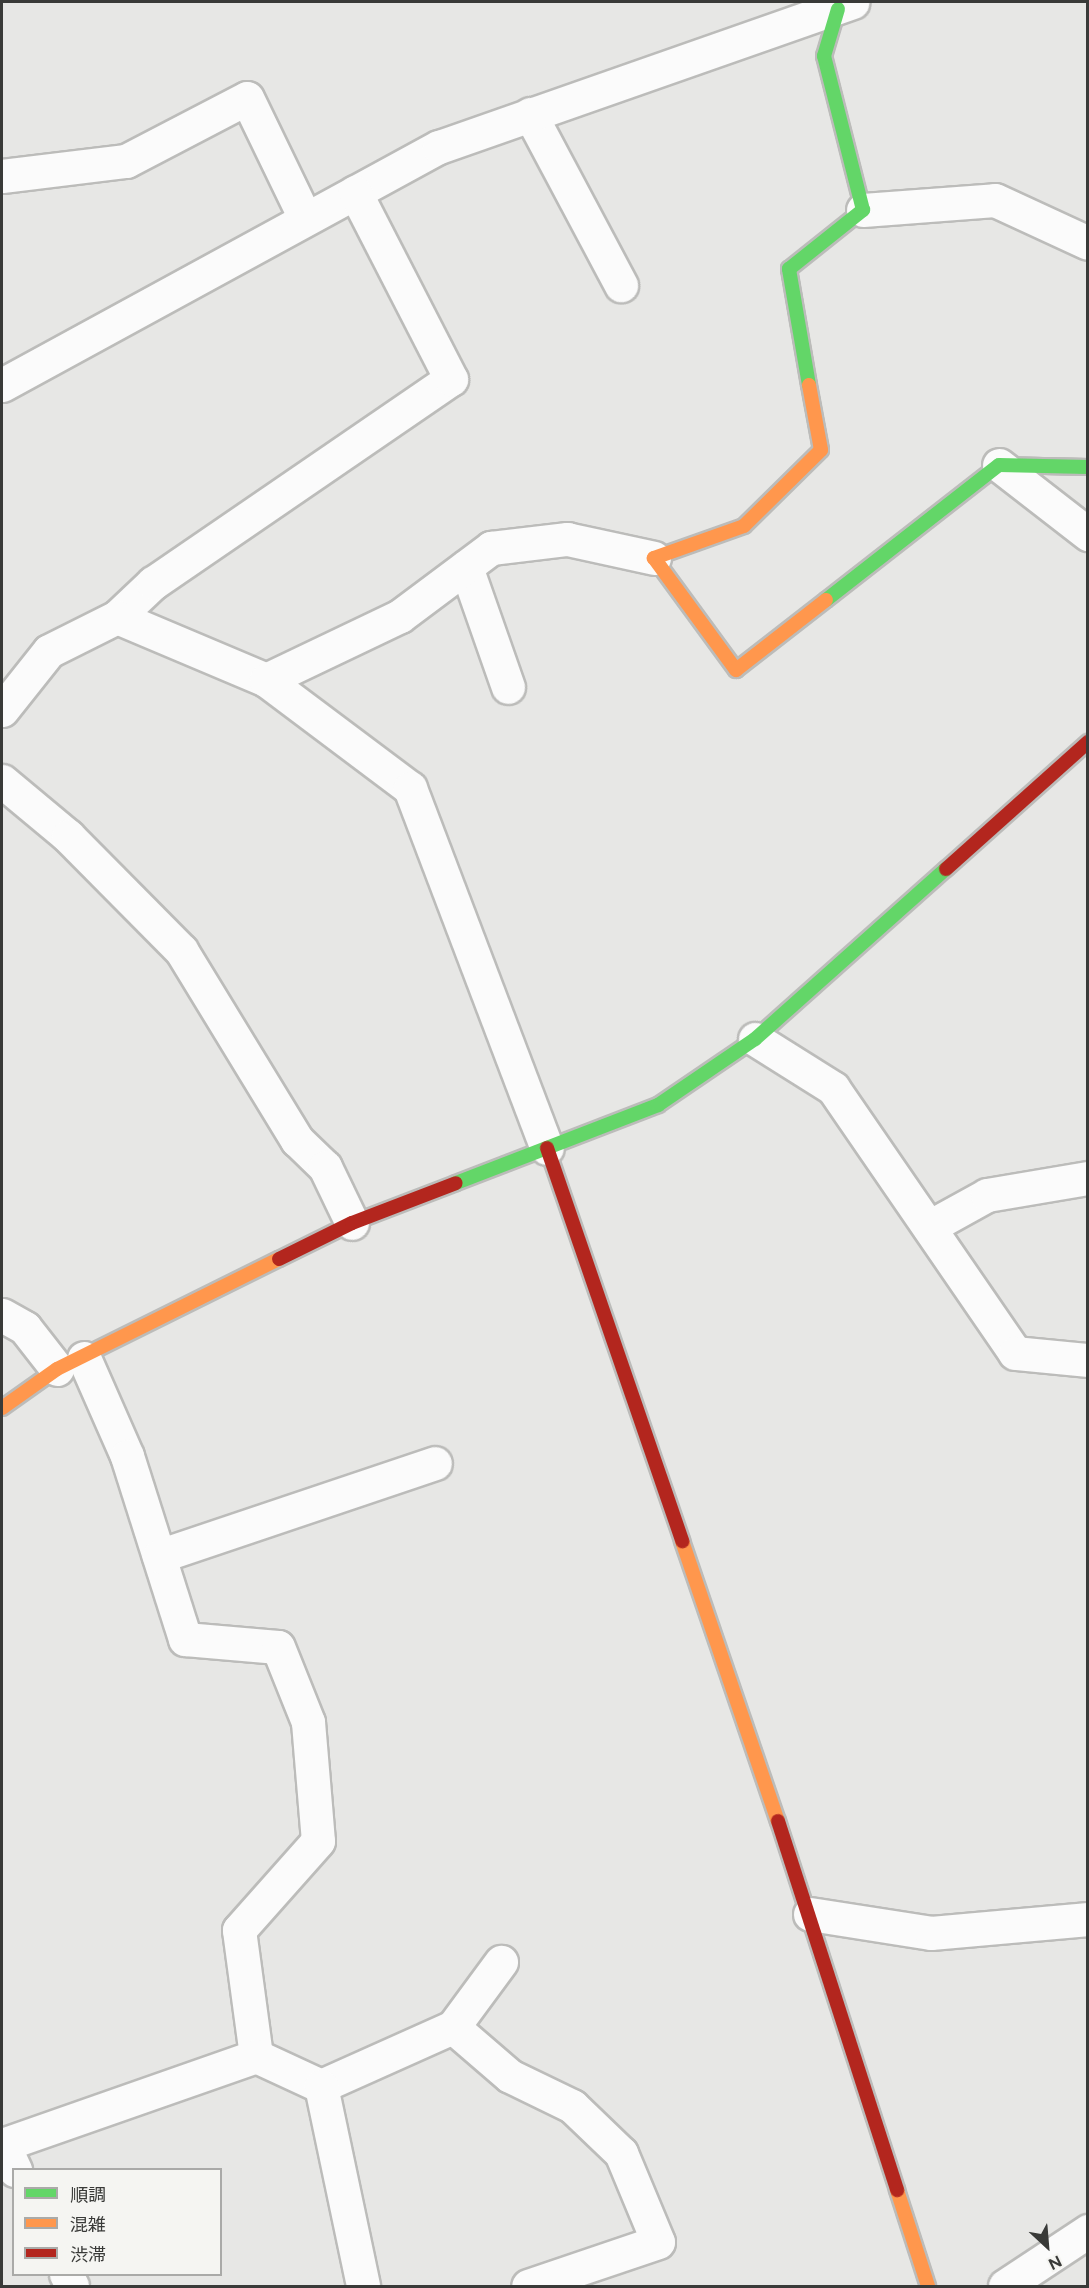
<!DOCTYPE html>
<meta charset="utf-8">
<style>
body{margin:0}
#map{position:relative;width:1089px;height:2288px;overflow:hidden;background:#e7e7e5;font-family:Figtree,"Noto Sans JP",sans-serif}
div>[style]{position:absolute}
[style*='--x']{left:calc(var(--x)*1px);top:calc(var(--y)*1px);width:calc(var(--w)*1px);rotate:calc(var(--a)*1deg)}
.roads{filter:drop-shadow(2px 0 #bcbcba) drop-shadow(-2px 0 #bcbcba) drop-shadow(0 2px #bcbcba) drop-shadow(0 -2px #bcbcba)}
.street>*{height:33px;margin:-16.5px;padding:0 16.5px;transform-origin:16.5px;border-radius:16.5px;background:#fbfbfb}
.fast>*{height:14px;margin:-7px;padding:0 7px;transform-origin:7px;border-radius:7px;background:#63d668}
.slow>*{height:14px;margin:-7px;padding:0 7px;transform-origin:7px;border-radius:7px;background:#ff974d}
.jam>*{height:14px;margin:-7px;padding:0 7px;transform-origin:7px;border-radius:7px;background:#b3261e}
span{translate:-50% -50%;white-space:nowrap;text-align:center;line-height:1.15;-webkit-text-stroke:4.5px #f5f5f2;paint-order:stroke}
.frame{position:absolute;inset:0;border:3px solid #393a38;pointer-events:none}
.legend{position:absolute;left:12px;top:2168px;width:210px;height:108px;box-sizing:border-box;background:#f5f5f2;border:2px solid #aaaaa8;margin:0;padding:8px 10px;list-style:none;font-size:18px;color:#393a38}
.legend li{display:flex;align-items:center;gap:12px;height:30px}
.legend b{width:30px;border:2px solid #aaaaa8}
.north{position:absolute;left:1017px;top:2216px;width:60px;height:60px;-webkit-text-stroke:4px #f5f5f2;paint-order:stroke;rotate:154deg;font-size:16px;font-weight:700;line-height:24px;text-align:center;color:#393a38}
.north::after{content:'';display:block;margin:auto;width:21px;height:27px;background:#393a38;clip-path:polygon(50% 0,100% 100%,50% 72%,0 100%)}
</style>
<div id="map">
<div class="roads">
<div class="street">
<div style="--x:530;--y:114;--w:194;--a:62"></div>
<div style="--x:2;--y:176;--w:125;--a:-6.9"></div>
<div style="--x:126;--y:161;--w:136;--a:-27.5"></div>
<div style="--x:247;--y:98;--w:133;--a:64.2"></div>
<div style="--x:863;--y:210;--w:132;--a:-4.3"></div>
<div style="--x:995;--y:200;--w:102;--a:24.8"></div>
<div style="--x:2;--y:385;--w:498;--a:-28.6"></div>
<div style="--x:439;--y:147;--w:438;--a:-19.3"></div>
<div style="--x:999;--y:465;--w:113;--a:37.8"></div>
<div style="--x:466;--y:567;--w:127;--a:70.7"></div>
<div style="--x:117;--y:617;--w:50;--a:-43.4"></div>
<div style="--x:153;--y:583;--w:361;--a:-34.4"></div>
<div style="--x:451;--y:379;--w:210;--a:-117.2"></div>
<div style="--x:266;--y:680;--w:148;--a:-25.5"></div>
<div style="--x:400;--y:616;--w:114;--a:-36.8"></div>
<div style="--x:491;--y:548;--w:77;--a:-6.8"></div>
<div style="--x:567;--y:539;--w:89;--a:12.3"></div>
<div style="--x:2;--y:710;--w:75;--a:-51.5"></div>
<div style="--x:49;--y:651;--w:76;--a:-26.6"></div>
<div style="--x:117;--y:617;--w:162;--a:22.9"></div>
<div style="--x:266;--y:680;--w:180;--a:36.9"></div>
<div style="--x:410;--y:788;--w:385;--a:69.2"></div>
<div style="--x:2;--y:781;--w:86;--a:39.8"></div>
<div style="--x:68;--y:836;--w:161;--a:45.3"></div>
<div style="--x:181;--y:950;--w:223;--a:58.6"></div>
<div style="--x:297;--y:1140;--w:39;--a:44"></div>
<div style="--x:325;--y:1167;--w:62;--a:64.3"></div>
<div style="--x:755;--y:1039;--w:92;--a:32.1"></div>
<div style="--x:833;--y:1088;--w:321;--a:55.5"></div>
<div style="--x:1015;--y:1353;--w:73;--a:5.5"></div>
<div style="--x:929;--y:1227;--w:66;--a:-28.9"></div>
<div style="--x:987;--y:1195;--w:102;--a:-9.6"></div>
<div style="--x:2;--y:1315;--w:26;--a:29"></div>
<div style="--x:25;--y:1328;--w:52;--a:52"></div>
<div style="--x:84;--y:1358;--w:107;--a:66.3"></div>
<div style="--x:127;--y:1456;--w:192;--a:72.4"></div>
<div style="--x:185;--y:1639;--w:93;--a:4.9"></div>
<div style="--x:278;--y:1647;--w:81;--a:68.2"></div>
<div style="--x:308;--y:1722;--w:119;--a:85.2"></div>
<div style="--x:318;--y:1841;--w:119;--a:131.6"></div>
<div style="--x:239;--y:1930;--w:127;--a:82.3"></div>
<div style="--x:159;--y:1556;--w:291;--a:-18.6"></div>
<div style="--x:810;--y:1914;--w:122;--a:8.9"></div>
<div style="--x:931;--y:1933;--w:158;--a:-5.1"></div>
<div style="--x:453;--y:2027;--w:81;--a:-53.6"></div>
<div style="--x:321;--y:2086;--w:145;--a:-24.1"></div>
<div style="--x:453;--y:2027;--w:75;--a:40.7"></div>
<div style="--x:510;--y:2076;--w:69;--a:25.8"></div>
<div style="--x:572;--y:2106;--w:68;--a:43.8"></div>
<div style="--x:621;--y:2153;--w:96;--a:67.4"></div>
<div style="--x:658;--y:2242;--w:137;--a:161.3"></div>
<div style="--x:3;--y:2144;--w:29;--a:65"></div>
<div style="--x:2;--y:2145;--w:269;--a:-19.3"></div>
<div style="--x:256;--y:2056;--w:72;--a:24.8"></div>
<div style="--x:321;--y:2086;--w:204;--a:78.1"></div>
<div style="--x:66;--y:2274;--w:13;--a:63"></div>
<div style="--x:1005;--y:2286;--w:100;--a:-33.5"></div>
</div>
<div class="fast">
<div style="--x:809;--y:385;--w:118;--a:-99.8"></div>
<div style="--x:789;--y:269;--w:95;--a:-38.6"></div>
<div style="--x:863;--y:210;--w:159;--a:-104.2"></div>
<div style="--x:824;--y:56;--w:49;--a:-73.4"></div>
<div style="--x:826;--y:600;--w:219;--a:-38"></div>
<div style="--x:999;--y:465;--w:89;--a:1.3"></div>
<div style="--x:456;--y:1183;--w:217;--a:-21.1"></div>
<div style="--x:658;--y:1105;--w:117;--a:-34.2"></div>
<div style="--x:755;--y:1039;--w:256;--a:-41.7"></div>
</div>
<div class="slow">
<div style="--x:809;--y:385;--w:66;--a:79.5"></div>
<div style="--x:821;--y:450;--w:108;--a:135.4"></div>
<div style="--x:744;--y:526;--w:96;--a:160.4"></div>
<div style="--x:654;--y:558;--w:139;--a:53.8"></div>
<div style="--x:736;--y:670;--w:114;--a:-37.9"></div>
<div style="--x:2;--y:1408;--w:67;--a:-35.3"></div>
<div style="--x:57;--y:1369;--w:248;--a:-26.4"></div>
<div style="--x:682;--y:1541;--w:296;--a:71.1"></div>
<div style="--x:897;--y:2190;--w:101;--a:72.1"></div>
</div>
<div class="jam">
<div style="--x:946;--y:869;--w:191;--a:-41.8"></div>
<div style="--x:547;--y:1148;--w:416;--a:71"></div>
<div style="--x:279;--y:1259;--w:81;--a:-26.3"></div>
<div style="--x:352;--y:1223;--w:111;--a:-21"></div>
<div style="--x:778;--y:1821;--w:388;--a:72.1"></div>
</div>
</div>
<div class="frame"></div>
<ul class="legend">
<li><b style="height:8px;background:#63d668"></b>順調</li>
<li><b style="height:8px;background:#ff974d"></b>混雑</li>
<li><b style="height:8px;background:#b3261e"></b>渋滞</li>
</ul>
<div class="north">N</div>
</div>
